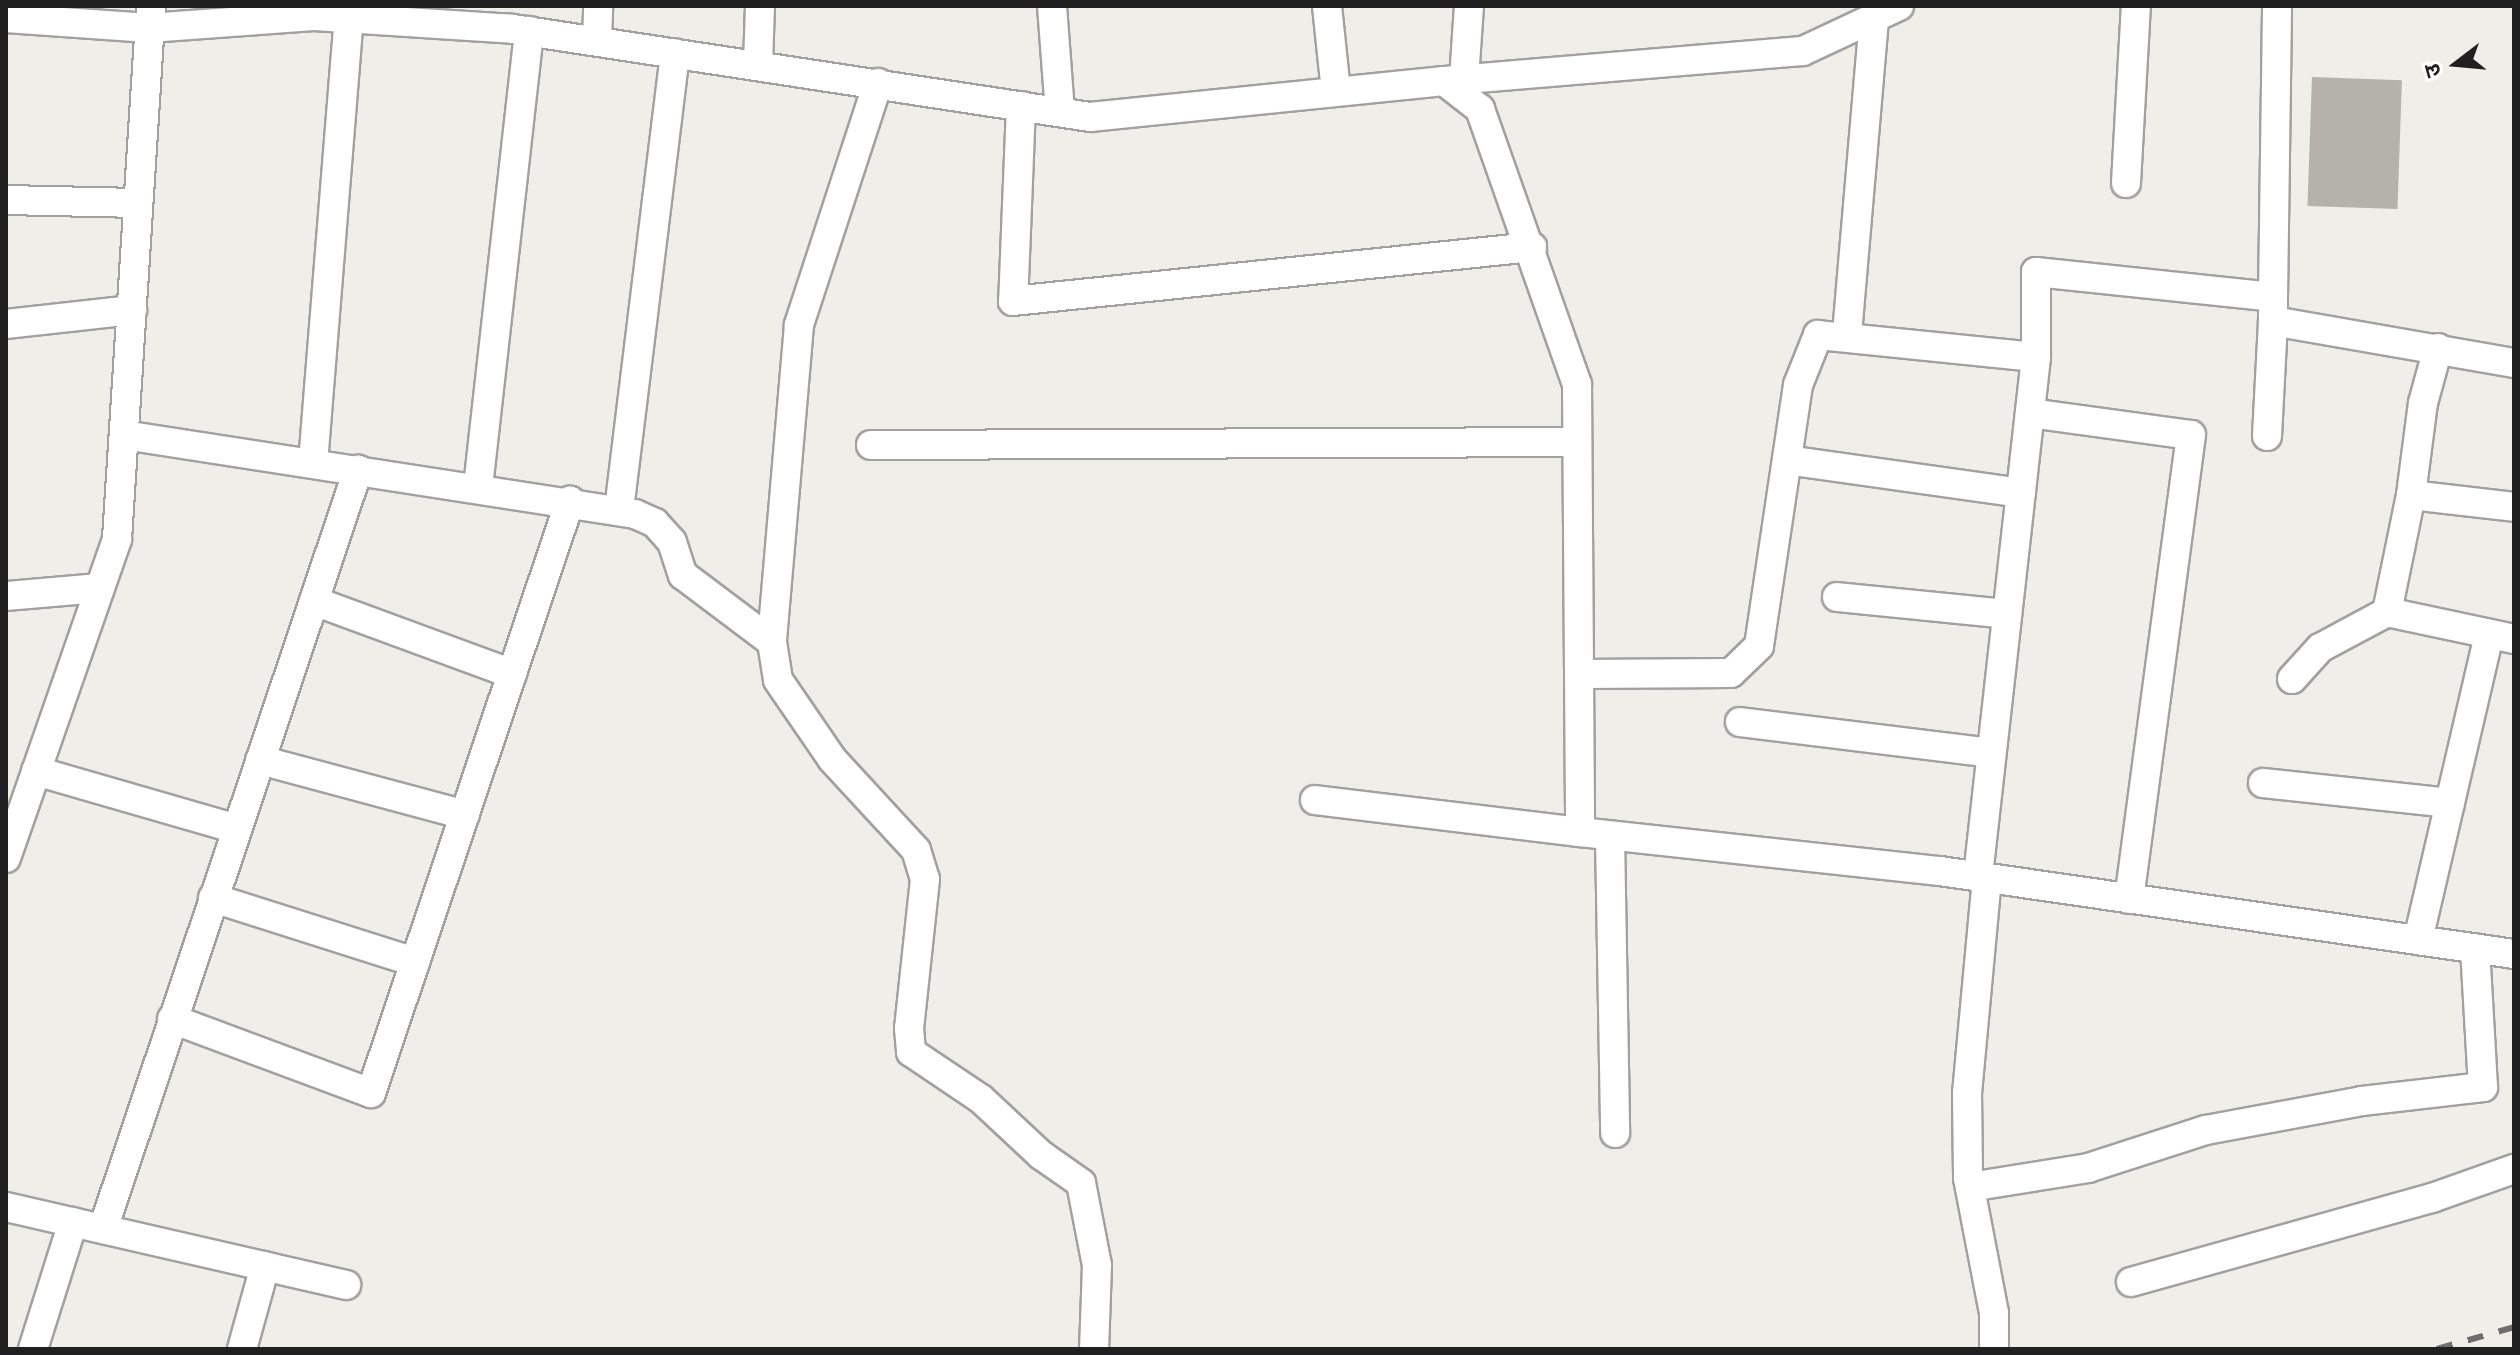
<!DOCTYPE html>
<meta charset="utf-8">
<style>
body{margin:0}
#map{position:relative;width:2520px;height:1355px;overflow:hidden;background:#f0eee8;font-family:"Nunito Sans","Noto Sans Devanagari",sans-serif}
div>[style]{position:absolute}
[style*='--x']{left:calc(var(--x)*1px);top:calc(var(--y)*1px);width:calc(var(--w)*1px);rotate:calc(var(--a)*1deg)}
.building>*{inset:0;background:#b5b1ab;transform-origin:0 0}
.roads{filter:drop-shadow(2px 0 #a1a1a1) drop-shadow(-2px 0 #a1a1a1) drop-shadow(0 2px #a1a1a1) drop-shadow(0 -2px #a1a1a1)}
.minor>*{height:28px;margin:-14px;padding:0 14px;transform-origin:14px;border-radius:14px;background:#fff}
.rail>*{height:6px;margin-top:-3px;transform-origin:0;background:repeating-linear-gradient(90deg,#6e6e6e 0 16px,transparent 0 32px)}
span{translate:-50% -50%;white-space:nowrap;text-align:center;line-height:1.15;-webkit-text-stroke:7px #fff;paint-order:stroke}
.frame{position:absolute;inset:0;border:8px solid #202020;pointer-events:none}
.north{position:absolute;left:2416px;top:24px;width:80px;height:80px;-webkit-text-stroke:6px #fff;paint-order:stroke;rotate:254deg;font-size:22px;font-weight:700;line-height:32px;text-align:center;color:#202020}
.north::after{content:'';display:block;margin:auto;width:28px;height:36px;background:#202020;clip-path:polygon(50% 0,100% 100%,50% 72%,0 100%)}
</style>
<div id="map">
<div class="building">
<div style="left:2312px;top:77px;width:90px;height:129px;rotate:2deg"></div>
</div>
<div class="roads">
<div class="minor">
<div style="--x:1052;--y:6;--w:106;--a:85.7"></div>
<div style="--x:1327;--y:6;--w:85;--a:84"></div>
<div style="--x:6;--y:18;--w:143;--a:4"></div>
<div style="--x:149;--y:28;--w:165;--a:-4.2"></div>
<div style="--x:314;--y:16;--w:199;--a:3.7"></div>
<div style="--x:513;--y:29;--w:584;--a:8.67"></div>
<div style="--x:1090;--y:117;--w:356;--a:-5.8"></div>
<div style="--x:1444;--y:81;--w:46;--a:37.9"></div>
<div style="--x:1480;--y:109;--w:292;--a:70.6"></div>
<div style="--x:1577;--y:384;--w:448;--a:89.6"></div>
<div style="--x:1580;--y:832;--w:362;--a:6.2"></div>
<div style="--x:1940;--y:871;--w:580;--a:8.23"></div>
<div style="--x:597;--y:41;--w:35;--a:-88"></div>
<div style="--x:758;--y:65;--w:59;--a:-88.1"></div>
<div style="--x:1464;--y:79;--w:73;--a:-86.1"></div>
<div style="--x:1444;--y:81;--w:360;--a:-4.8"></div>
<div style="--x:1803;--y:51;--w:106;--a:-25.1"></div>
<div style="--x:878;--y:83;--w:255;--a:108.1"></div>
<div style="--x:799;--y:325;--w:318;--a:94.9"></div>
<div style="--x:772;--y:642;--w:38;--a:81"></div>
<div style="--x:778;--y:680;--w:96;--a:55.6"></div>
<div style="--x:832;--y:759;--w:124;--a:47.3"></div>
<div style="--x:916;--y:850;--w:30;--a:73"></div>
<div style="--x:925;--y:879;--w:150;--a:96.1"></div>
<div style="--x:909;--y:1028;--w:24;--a:85"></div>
<div style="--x:911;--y:1052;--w:84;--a:33.9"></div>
<div style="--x:981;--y:1099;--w:82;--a:43"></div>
<div style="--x:1041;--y:1155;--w:49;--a:35"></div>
<div style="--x:1081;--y:1183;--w:84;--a:79"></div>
<div style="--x:1097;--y:1265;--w:84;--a:92"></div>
<div style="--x:1021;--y:106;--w:195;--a:92.3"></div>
<div style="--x:1013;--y:301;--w:522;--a:-5.94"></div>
<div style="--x:2126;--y:183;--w:177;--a:-86.8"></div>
<div style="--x:6;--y:200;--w:132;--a:1.3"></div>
<div style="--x:2273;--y:297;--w:291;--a:-89.2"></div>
<div style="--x:6;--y:324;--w:127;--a:-6.3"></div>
<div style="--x:1847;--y:334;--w:317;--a:-85.1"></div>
<div style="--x:2030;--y:413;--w:162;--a:7.8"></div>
<div style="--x:2191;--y:435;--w:468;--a:97.6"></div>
<div style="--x:124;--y:435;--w:517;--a:8.79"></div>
<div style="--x:635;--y:514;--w:22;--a:24"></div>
<div style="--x:655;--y:523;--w:25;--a:48"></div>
<div style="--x:672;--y:542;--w:35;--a:72"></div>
<div style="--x:683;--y:575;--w:111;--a:37"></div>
<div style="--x:2267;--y:436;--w:115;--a:-87"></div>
<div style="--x:871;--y:445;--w:705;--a:-0.24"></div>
<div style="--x:1787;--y:460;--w:236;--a:8"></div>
<div style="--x:313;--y:463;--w:446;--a:-85.4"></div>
<div style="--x:478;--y:487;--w:459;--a:-83.6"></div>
<div style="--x:2411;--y:495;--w:104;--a:6.6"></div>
<div style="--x:619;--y:510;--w:460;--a:-83"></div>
<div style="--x:6;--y:596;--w:94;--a:-4.9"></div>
<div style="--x:1837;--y:597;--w:171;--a:5.7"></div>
<div style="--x:314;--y:601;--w:211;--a:20.2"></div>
<div style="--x:2387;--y:612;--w:119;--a:-78.4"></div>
<div style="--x:2411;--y:495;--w:93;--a:-82.6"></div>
<div style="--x:2423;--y:403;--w:57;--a:-74.7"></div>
<div style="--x:1580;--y:674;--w:151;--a:-0.4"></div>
<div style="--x:1731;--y:673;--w:39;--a:-44"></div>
<div style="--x:1759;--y:646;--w:264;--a:-81.5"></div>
<div style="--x:1798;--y:385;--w:54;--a:-68.2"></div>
<div style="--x:1818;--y:335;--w:219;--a:5.8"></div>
<div style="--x:2292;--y:679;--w:42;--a:-47.9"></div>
<div style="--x:2320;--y:648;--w:76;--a:-28.2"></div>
<div style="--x:2387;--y:612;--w:130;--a:12"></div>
<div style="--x:1740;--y:722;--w:253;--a:7"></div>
<div style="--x:260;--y:760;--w:212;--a:15"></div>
<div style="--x:36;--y:771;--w:209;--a:16.1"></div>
<div style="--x:2263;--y:783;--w:188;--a:6.1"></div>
<div style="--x:1315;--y:800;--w:267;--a:6.9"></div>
<div style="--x:1610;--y:836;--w:297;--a:89"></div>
<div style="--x:6;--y:858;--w:338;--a:-70.8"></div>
<div style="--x:117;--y:539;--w:534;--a:-86.35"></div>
<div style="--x:1978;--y:876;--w:522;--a:-83.62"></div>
<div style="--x:2036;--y:357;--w:85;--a:-90"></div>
<div style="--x:2036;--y:272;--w:238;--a:6"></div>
<div style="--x:2273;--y:297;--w:24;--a:90"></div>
<div style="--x:2273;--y:321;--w:245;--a:9.9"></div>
<div style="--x:1987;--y:878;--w:216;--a:95.3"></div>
<div style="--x:1967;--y:1093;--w:85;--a:89.3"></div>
<div style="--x:1968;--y:1178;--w:137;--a:79.1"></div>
<div style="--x:1994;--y:1313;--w:36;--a:90"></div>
<div style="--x:213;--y:898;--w:212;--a:17.6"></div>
<div style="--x:2418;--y:940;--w:314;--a:-76.9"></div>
<div style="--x:172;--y:1019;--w:212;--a:20.4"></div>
<div style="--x:371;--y:1093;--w:625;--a:-71.42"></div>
<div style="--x:1970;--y:1187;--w:120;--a:-9.1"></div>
<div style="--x:2088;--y:1168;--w:124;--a:-17.9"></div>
<div style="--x:2206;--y:1130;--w:159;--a:-10.5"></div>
<div style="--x:2362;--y:1101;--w:122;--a:-6.6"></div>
<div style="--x:2483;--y:1087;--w:139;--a:-93.3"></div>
<div style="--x:6;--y:1207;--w:349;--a:12.9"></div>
<div style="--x:103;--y:1229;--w:801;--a:-71.43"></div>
<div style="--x:2131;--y:1282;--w:313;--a:-15.6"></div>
<div style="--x:2432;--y:1198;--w:87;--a:-19.5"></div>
<div style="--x:33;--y:1349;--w:133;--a:-72.5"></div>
<div style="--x:242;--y:1349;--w:86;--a:-74.5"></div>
</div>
</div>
<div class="rail">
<div style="--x:2437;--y:1349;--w:80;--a:-15.9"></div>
</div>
<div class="frame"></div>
<div class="north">उ</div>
</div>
